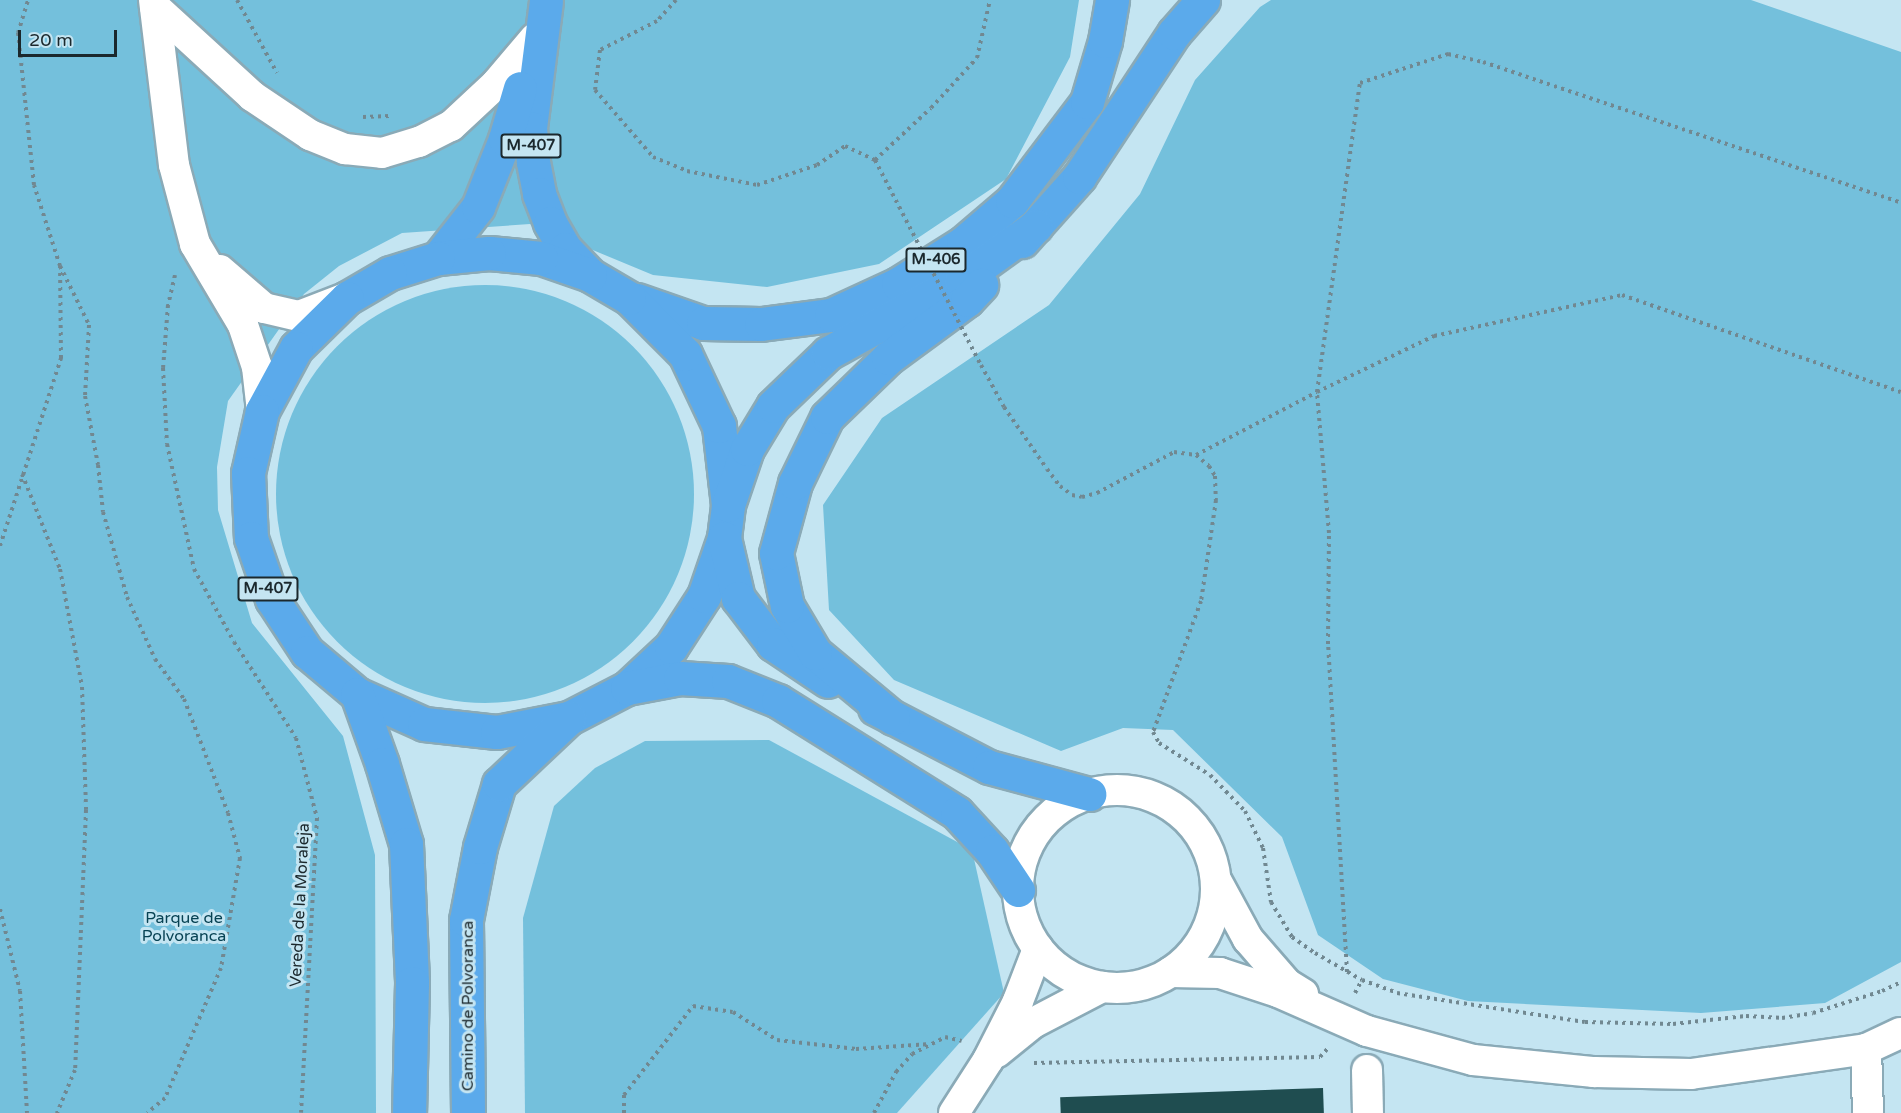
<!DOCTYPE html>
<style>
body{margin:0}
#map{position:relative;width:1901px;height:1113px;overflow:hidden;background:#c4e5f2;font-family:"Varela Round",sans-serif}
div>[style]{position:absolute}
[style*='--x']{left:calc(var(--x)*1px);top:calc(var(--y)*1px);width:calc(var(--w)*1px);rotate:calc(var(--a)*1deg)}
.green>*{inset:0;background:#74c0dc}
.round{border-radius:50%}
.building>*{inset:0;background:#1f4d50;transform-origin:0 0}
.path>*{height:4px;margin-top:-2px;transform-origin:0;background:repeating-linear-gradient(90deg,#718891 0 3px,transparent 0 7.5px)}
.roads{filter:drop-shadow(2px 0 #8aaab7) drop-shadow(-2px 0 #8aaab7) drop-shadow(0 2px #8aaab7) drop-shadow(0 -2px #8aaab7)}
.street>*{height:30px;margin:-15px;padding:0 15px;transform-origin:15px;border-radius:15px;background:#fff}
.street>.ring{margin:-15px;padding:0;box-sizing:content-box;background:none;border:30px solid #fff;border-radius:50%}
.highway>*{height:33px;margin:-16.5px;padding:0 16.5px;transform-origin:16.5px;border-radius:16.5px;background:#5baaeb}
.path-bridge>*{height:4px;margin-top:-2px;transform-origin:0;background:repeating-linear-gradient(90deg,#718891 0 3px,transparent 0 7.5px)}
span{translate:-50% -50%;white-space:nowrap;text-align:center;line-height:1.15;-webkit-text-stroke:6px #c4e5f2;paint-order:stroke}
.shield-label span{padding:2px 4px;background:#c4e5f2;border:2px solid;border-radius:4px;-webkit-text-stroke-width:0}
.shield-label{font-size:15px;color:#1b282d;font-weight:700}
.street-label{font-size:16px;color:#1b282d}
.park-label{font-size:16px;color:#074253}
.scale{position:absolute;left:18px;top:30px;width:99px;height:27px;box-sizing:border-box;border:3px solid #1b282d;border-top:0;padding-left:8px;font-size:18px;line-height:21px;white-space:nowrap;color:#1b282d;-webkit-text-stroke:4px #c4e5f2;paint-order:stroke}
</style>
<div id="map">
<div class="green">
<div style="clip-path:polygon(0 0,1079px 0,1070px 57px,1006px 179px,879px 264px,767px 287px,653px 275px,530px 224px,402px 233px,339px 266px,304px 294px,228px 401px,217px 467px,218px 510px,252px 623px,343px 736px,375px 855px,376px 1113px,0 1113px)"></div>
<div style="clip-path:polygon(1271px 0,1751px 0,1901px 52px,1901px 962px,1825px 1003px,1701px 1013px,1468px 1001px,1383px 979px,1318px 935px,1282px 837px,1173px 730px,1123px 728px,1061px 751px,894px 680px,829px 610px,823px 505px,882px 418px,1049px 305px,1140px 194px,1195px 80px,1260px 7px)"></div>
<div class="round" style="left:276px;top:285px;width:418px;height:418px"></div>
<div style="clip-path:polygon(769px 740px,972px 850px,1004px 993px,897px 1113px,525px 1113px,523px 918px,554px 806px,595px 768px,645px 741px)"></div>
</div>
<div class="building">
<div style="left:1323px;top:1088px;width:25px;height:263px;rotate:88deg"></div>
</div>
<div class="path">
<div style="--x:237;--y:0;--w:83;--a:61.3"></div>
<div style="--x:676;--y:0;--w:28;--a:132"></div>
<div style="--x:657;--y:21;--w:64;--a:153"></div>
<div style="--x:600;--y:50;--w:40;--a:97.1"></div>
<div style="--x:595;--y:90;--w:89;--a:49.1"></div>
<div style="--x:653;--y:157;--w:37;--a:22"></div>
<div style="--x:687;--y:171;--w:71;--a:11.3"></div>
<div style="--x:757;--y:185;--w:63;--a:-18.4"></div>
<div style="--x:817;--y:165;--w:34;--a:-34"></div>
<div style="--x:845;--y:146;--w:33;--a:25"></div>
<div style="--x:875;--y:160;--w:76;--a:-42.9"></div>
<div style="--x:931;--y:108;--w:68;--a:-47.4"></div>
<div style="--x:977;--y:58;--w:59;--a:-77.4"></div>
<div style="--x:363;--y:117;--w:26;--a:-2"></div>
<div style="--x:60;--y:266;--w:66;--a:63.8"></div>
<div style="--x:89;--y:325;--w:71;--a:93.2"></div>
<div style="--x:85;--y:396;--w:70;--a:79.3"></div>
<div style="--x:98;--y:465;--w:47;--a:83.9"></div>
<div style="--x:103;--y:512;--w:88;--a:74.2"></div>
<div style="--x:127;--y:597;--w:68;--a:65.7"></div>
<div style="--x:155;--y:659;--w:49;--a:54.1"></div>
<div style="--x:184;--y:699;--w:122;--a:68.9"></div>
<div style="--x:228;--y:813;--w:47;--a:75.1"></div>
<div style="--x:240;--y:858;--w:112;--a:99.8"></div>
<div style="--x:221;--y:968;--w:142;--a:113.3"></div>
<div style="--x:165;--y:1098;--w:23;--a:140"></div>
<div style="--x:175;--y:275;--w:31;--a:103"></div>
<div style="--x:168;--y:305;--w:63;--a:94.5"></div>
<div style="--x:163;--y:368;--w:76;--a:87"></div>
<div style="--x:167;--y:444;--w:128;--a:77.8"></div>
<div style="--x:194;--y:569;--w:83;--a:61.3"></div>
<div style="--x:234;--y:642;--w:114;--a:57.1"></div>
<div style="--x:296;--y:738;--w:83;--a:75.3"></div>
<div style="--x:317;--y:818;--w:295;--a:93.1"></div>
<div style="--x:981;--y:365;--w:48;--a:61.3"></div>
<div style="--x:1004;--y:407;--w:75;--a:55.3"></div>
<div style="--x:1047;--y:469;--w:21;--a:53"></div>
<div style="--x:1060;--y:486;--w:15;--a:37"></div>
<div style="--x:1072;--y:495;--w:10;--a:11"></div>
<div style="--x:1082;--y:497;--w:16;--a:-15"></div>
<div style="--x:1097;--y:493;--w:87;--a:-28"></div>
<div style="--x:1174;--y:452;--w:22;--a:8"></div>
<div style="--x:1196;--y:455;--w:17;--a:40"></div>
<div style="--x:1209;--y:466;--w:12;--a:59"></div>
<div style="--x:1215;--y:476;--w:24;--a:88"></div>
<div style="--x:1216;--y:500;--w:102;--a:98.4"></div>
<div style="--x:1201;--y:601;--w:140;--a:110.1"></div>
<div style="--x:1153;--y:732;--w:13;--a:61"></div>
<div style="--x:1159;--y:743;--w:60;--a:32.1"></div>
<div style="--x:1210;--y:775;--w:50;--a:45.8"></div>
<div style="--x:1245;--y:811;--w:41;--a:64.1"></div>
<div style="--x:1263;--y:848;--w:55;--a:81.6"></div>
<div style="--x:1271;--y:902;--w:41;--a:59"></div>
<div style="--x:1292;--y:937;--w:28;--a:35"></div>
<div style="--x:1315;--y:953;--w:54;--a:29.9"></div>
<div style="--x:1196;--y:455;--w:136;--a:-27.5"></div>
<div style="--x:1317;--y:392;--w:130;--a:-25.6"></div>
<div style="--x:1434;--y:336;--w:192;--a:-12.3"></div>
<div style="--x:1622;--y:295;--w:295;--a:19.2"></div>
<div style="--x:22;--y:474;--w:102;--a:68.2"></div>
<div style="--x:60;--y:569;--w:120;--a:79.4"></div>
<div style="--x:82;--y:687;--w:123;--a:88.1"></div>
<div style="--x:86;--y:810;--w:260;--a:92.4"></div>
<div style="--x:75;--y:1070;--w:47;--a:112.7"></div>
<div style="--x:0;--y:546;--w:198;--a:-72"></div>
<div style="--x:61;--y:358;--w:92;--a:-90.6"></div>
<div style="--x:60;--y:266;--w:85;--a:-107.8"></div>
<div style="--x:34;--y:185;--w:153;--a:-96"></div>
<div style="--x:18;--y:33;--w:34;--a:-73"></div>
<div style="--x:0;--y:909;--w:84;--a:76.3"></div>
<div style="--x:20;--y:991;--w:122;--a:86.7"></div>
<div style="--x:1347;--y:972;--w:329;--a:-93.3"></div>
<div style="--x:1328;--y:644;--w:111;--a:-89.5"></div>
<div style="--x:1329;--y:533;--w:142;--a:-94.9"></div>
<div style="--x:1317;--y:392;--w:312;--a:-82.1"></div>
<div style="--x:1360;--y:83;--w:93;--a:-18.2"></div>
<div style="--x:1448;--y:54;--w:36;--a:13"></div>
<div style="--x:1483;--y:62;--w:441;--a:18.6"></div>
<div style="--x:1355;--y:993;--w:15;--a:-62"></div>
<div style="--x:1362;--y:980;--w:37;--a:20"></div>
<div style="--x:1397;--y:993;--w:190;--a:8.8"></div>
<div style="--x:1585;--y:1022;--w:88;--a:1.3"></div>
<div style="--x:1673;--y:1024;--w:73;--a:-6.3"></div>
<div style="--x:1746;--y:1016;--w:36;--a:3"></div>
<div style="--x:1782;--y:1018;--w:31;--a:-9"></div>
<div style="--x:1813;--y:1013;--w:72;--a:-17.7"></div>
<div style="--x:1882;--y:991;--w:21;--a:-25"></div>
<div style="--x:1034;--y:1063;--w:286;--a:-1.2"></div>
<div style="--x:1320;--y:1057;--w:12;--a:-48"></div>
<div style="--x:624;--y:1113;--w:18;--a:-90"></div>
<div style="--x:624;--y:1095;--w:113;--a:-52.2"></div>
<div style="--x:693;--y:1006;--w:40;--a:8.5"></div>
<div style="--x:733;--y:1012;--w:52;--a:32.5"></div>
<div style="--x:777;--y:1040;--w:80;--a:6.5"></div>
<div style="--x:856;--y:1049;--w:74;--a:-3.9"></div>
<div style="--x:874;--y:1113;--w:47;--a:-61.8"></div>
<div style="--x:896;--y:1072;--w:24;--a:-48"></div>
<div style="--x:912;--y:1054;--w:37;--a:-27"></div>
<div style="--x:945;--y:1037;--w:17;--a:13"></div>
</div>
<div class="roads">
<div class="street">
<div style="--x:154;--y:0;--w:166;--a:83.1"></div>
<div style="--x:174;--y:165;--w:82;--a:75.1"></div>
<div style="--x:195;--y:244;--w:94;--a:59.3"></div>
<div style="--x:243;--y:325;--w:44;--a:71.6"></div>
<div style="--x:257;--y:367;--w:44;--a:83.5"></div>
<div style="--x:155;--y:7;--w:132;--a:42.5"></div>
<div style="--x:252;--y:96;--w:70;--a:33.9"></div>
<div style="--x:310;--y:135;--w:38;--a:22"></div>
<div style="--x:345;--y:149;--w:37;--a:6"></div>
<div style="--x:382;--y:153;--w:39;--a:-17"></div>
<div style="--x:419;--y:142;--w:36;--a:-27"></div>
<div style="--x:451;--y:126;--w:62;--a:-43"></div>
<div style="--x:496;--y:84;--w:60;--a:-49.7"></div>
<div style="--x:220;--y:270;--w:58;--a:40.8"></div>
<div style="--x:264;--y:308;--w:36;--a:13"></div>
<div style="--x:299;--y:316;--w:50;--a:-21"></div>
<div class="ring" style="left:1018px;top:790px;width:168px;height:168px"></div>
<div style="--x:1217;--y:882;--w:65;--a:61.5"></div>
<div style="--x:1248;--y:939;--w:60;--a:49.1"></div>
<div style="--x:1287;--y:984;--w:19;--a:32"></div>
<div style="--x:1171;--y:972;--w:49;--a:1.2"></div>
<div style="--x:1220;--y:973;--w:61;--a:18.1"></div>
<div style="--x:1278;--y:992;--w:97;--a:23.7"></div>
<div style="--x:1367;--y:1031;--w:110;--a:15.3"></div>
<div style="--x:1473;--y:1060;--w:122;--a:5.7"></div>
<div style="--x:1594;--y:1072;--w:97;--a:1.2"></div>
<div style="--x:1691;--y:1074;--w:177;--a:-8.1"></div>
<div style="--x:1866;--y:1049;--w:38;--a:-25"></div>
<div style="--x:1866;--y:1049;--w:64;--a:88.2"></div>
<div style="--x:997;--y:1052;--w:46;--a:-38.9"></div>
<div style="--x:1033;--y:1023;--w:78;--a:-27.6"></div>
<div style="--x:1367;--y:1070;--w:43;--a:88.7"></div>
<div style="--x:954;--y:1113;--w:63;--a:-57.3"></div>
<div style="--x:988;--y:1060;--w:66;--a:-63"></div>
<div style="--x:1018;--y:1001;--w:56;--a:-69"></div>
</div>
<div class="highway">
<div style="--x:546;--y:1;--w:128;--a:97.2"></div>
<div style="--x:530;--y:128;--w:34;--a:85"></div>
<div style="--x:533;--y:162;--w:33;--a:79"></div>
<div style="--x:539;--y:194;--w:31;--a:69"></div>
<div style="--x:550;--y:223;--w:30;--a:60"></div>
<div style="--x:565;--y:249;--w:36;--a:46"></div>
<div style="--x:1022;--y:241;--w:86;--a:-48.3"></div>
<div style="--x:1079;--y:177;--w:173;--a:-56.6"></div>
<div style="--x:1174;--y:33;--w:44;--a:-48.7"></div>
<div style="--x:438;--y:258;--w:65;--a:-51.9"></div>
<div style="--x:478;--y:207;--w:73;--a:-68.3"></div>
<div style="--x:505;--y:139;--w:53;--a:-73.6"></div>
<div style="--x:637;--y:300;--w:70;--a:19.2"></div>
<div style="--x:703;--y:323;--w:58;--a:1"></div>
<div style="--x:761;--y:324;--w:71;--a:-7.3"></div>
<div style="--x:831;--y:315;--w:74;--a:-24.8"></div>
<div style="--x:898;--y:284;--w:77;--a:-32.2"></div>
<div style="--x:963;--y:243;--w:65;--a:-40.6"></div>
<div style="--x:1012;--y:201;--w:124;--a:-52.9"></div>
<div style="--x:1087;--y:102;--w:64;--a:-73.6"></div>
<div style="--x:1105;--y:41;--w:42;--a:-80.3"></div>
<div style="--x:728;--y:505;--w:80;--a:-96.5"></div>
<div style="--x:719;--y:426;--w:80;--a:-115.3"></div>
<div style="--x:685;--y:354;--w:79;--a:-135"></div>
<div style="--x:629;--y:298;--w:45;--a:-149.5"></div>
<div style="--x:590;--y:275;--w:52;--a:-160.9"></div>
<div style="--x:541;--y:258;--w:52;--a:-174.5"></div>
<div style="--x:489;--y:253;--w:51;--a:174.4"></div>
<div style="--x:438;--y:258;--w:50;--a:162.6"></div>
<div style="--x:390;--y:273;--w:50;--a:149.8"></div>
<div style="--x:347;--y:298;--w:71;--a:135.6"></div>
<div style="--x:296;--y:348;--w:72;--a:118.4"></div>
<div style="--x:262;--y:411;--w:64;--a:102.7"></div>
<div style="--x:248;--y:473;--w:65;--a:87.4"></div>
<div style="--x:251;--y:538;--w:65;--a:71"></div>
<div style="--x:272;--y:599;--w:64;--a:56.6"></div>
<div style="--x:307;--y:652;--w:65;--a:40"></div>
<div style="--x:357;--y:694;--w:73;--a:24.1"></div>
<div style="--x:424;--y:724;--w:73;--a:6.3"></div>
<div style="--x:497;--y:732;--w:73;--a:-11"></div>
<div style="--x:569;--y:718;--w:65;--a:-27.3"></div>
<div style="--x:627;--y:688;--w:60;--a:-43"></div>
<div style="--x:671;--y:647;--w:61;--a:-57.1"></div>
<div style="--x:704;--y:596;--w:61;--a:-71"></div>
<div style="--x:724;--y:538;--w:33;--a:-83"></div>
<div style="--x:728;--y:505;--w:59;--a:-71.3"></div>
<div style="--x:747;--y:449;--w:50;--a:-58.8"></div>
<div style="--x:773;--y:406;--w:76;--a:-43.9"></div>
<div style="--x:828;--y:353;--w:152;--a:-28.8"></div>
<div style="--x:961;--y:280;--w:92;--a:-35.8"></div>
<div style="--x:724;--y:538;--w:62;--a:76.9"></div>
<div style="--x:738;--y:598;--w:58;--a:52.7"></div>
<div style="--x:773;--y:644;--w:66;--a:33.9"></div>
<div style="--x:627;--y:688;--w:54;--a:-10.7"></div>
<div style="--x:680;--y:678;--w:48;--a:3.6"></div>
<div style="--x:728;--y:681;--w:54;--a:21.8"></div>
<div style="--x:778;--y:701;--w:211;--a:32"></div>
<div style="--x:957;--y:813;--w:52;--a:47.4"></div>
<div style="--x:992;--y:851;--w:47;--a:56.3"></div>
<div style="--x:357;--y:694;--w:74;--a:70.3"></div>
<div style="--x:382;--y:764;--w:84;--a:73.3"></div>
<div style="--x:406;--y:844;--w:139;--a:87.5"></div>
<div style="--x:412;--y:983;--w:130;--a:91.3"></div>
<div style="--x:875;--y:708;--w:128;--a:27.4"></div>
<div style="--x:989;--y:767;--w:104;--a:15.1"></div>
<div style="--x:893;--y:718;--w:102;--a:-140.2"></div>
<div style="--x:815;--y:653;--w:55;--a:-120.8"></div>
<div style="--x:787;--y:606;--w:54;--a:-101.7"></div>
<div style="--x:776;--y:553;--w:73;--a:-74.8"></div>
<div style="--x:795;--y:483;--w:73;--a:-64.1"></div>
<div style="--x:827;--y:417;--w:85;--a:-44"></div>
<div style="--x:888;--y:358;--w:98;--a:-36.3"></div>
<div style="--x:967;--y:300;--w:21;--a:-47"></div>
<div style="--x:468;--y:1113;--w:193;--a:-90.6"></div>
<div style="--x:466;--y:920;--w:74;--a:-79.1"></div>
<div style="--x:480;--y:847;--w:66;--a:-73.2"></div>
<div style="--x:499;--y:784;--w:96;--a:-43.3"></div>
</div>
</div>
<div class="path-bridge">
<div style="--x:875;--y:160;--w:231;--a:62.7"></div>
</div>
<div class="shield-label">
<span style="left:531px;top:146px">M-407</span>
<span style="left:936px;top:260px">M-406</span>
<span style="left:268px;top:589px">M-407</span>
</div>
<div class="street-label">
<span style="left:300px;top:905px;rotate:-87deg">Vereda de la Moraleja</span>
<span style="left:468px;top:1006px;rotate:-90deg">Camino de Polvoranca</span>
</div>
<div class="park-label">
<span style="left:184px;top:927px">Parque de<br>Polvoranca</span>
</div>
<div class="scale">20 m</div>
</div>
